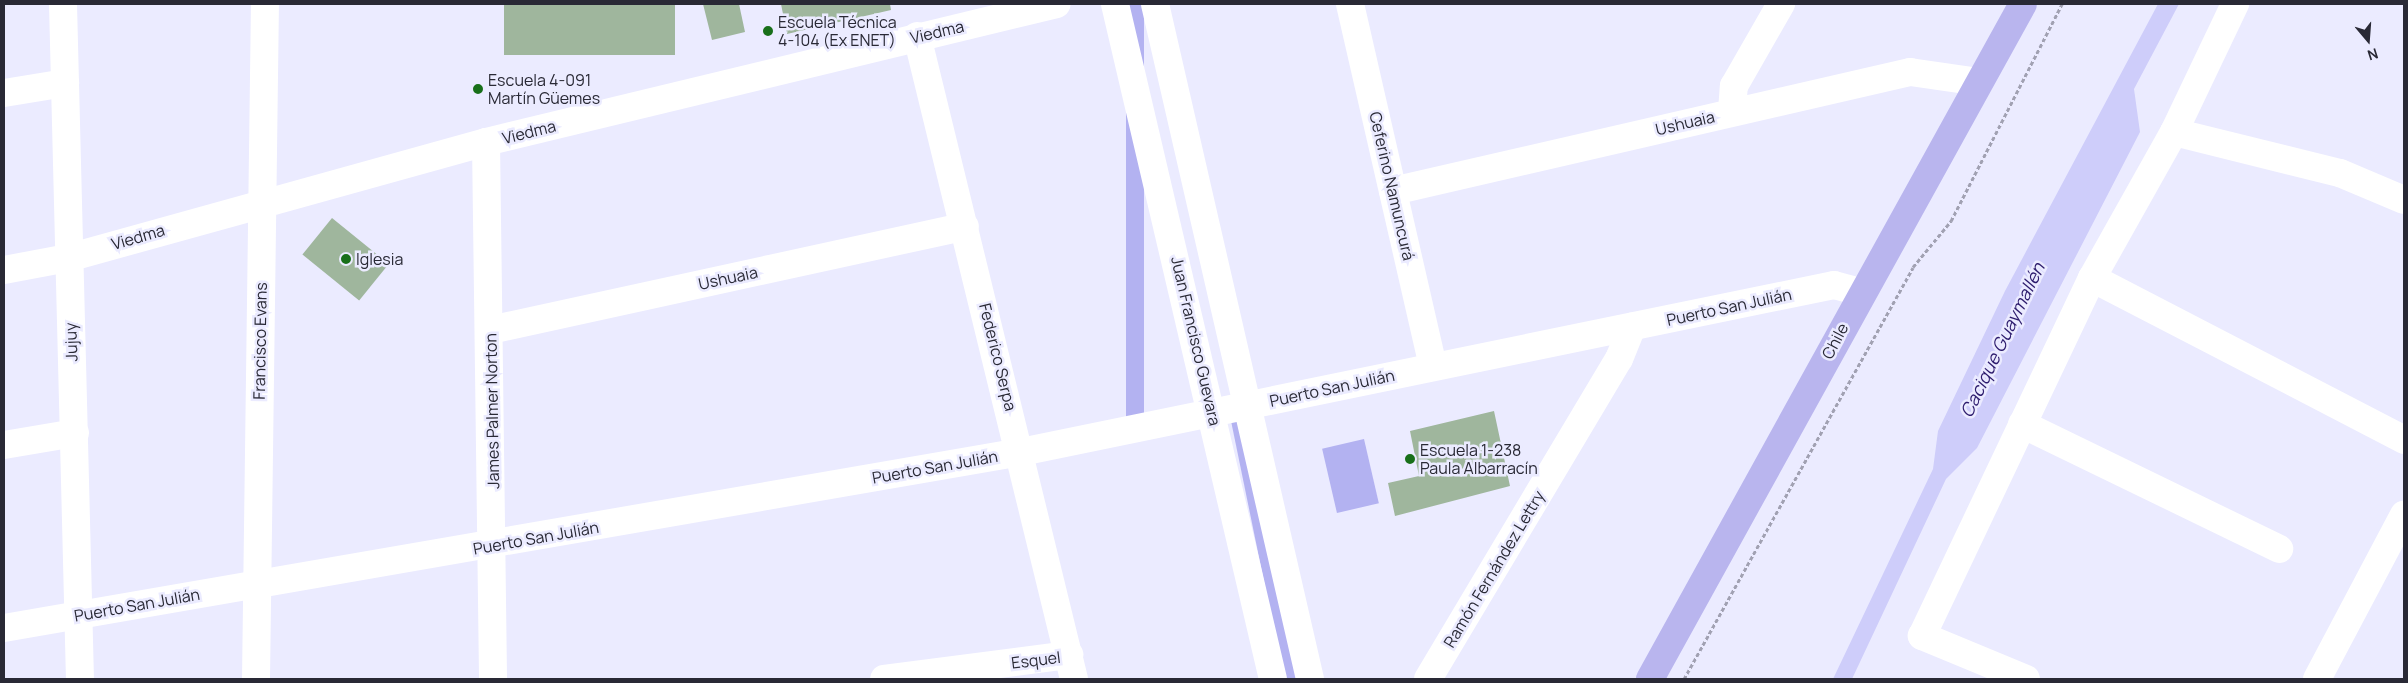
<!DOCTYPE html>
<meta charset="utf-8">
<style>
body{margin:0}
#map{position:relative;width:2408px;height:683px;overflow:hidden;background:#ebebff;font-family:Manrope,sans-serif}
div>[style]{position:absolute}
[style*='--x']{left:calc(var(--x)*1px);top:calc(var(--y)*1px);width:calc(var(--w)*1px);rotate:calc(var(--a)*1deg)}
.green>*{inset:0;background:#b3b2f1;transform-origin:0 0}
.water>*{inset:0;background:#cecdfa}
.building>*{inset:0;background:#9fb69d;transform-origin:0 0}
.path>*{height:3px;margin-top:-1.5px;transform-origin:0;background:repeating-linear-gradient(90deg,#a1a1b2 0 4px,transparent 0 6.5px)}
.minor>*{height:28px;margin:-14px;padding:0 14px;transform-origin:14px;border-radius:14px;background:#fff}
.major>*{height:28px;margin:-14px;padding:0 14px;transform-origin:14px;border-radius:14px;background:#b9b5ee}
.dots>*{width:14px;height:14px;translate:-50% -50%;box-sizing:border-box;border:2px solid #ebebff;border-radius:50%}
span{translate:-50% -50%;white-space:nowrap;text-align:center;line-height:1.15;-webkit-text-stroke:5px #ebebff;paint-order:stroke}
.poi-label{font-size:16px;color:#292935}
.left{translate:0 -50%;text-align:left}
.street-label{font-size:16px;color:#292935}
.water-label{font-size:18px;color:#2d1c6d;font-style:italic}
.frame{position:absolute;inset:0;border:5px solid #292935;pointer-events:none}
.north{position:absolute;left:2343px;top:15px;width:50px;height:50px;-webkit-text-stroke:4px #ebebff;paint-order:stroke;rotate:162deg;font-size:14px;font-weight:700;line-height:20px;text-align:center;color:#292935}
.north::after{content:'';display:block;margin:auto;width:18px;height:22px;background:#292935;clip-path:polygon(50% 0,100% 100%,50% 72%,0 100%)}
</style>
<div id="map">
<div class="green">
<div style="left:1126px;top:4px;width:18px;height:413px"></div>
<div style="clip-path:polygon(1247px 410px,1308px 679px,1284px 679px,1230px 416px)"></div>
<div style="left:1364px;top:439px;width:66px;height:43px;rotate:77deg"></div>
</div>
<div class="water">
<div style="clip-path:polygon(2158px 4px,2179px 4px,2134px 89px,2140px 132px,1977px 448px,1946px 479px,1852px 679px,1833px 679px,1933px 469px,1938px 431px,2005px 291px)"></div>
</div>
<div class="building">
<div style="left:504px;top:4px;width:171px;height:51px"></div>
<div style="clip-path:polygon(703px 4px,739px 4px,745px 32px,712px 40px)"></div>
<div style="clip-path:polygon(781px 4px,890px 4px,891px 10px,787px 34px)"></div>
<div style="left:332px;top:218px;width:73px;height:47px;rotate:39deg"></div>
<div style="clip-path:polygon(1494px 411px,1510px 486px,1395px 516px,1388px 483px,1419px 476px,1410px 431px)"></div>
</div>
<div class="path">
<div style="--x:1684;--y:679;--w:471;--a:-60.9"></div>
<div style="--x:1913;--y:267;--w:60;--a:-50.4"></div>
<div style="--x:1951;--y:221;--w:244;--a:-62.9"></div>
</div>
<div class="minor">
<div style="--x:63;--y:4;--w:675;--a:88.56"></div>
<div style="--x:1115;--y:4;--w:693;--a:76.83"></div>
<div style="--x:1155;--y:4;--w:693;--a:77.07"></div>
<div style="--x:1350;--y:4;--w:372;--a:77.1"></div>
<div style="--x:917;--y:36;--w:662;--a:76.28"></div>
<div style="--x:4;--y:93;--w:62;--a:-9.3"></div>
<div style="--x:1732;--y:112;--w:26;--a:-86"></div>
<div style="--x:1734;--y:86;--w:95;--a:-60.2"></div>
<div style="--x:2174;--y:132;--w:171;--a:13.9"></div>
<div style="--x:2340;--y:173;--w:69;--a:22.9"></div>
<div style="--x:486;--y:142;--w:537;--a:89.25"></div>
<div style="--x:1393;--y:191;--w:531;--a:-12.96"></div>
<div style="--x:1910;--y:72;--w:70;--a:8.2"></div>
<div style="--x:4;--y:270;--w:65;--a:-10.6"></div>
<div style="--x:68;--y:258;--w:434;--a:-15.5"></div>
<div style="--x:486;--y:142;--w:587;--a:-13.59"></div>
<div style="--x:2092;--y:278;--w:352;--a:27.4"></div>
<div style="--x:490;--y:330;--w:486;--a:-12.3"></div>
<div style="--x:2022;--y:424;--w:286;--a:25.9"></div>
<div style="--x:4;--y:445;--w:72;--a:-9.6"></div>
<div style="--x:4;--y:628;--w:1032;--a:-9.82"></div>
<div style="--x:1021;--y:452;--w:830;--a:-11.61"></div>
<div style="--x:1834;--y:285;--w:28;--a:15"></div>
<div style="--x:256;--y:679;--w:675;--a:-89.24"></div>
<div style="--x:884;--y:679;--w:187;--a:-7.4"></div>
<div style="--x:1428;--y:679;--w:373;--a:-59.2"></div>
<div style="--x:1619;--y:359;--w:35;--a:-68"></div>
<div style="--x:2026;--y:679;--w:113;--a:-157.5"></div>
<div style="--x:1922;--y:636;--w:396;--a:-64.6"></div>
<div style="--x:2092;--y:278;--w:167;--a:-60.7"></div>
<div style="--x:2174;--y:132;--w:142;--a:-64.5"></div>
<div style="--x:2317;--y:679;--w:186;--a:-62.1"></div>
</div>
<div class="major">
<div style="--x:1650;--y:679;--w:771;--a:-61.08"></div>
</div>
<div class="dots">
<div style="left:768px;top:31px;background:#186f1a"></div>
<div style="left:478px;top:89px;background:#186f1a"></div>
<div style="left:346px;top:259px;background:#186f1a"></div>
<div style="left:1410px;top:459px;background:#186f1a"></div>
</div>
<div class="poi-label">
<span class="left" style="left:778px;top:31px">Escuela Técnica<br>4-104 (Ex ENET)</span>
<span class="left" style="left:488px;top:89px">Escuela 4-091<br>Martín Güemes</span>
<span class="left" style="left:356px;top:259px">Iglesia</span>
<span class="left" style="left:1420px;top:459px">Escuela 1-238<br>Paula Albarracín</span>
</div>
<div class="street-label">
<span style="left:937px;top:32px;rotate:-13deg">Viedma</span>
<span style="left:1685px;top:123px;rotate:-13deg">Ushuaia</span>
<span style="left:529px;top:132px;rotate:-14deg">Viedma</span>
<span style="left:1392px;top:186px;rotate:77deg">Ceferino Namuncurá</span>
<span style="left:138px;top:237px;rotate:-16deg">Viedma</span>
<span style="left:728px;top:278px;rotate:-12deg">Ushuaia</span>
<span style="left:1729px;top:307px;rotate:-12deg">Puerto San Julián</span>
<span style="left:260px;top:341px;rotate:-89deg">Francisco Evans</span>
<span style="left:1196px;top:341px;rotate:77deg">Juan Francisco Guevara</span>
<span style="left:1835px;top:341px;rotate:-62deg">Chile</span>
<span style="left:71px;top:342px;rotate:-92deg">Jujuy</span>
<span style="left:998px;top:357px;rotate:76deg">Federico Serpa</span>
<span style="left:1332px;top:388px;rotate:-12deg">Puerto San Julián</span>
<span style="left:492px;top:411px;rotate:-91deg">James Palmer Norton</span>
<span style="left:935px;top:467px;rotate:-10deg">Puerto San Julián</span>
<span style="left:536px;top:538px;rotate:-10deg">Puerto San Julián</span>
<span style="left:1494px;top:569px;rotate:-59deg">Ramón Fernández Lettry</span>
<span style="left:137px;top:605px;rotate:-10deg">Puerto San Julián</span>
<span style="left:1036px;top:660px;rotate:-7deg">Esquel</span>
</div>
<div class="water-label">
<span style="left:2002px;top:340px;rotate:-64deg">Cacique Guaymallén</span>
</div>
<div class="frame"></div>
<div class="north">N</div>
</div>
